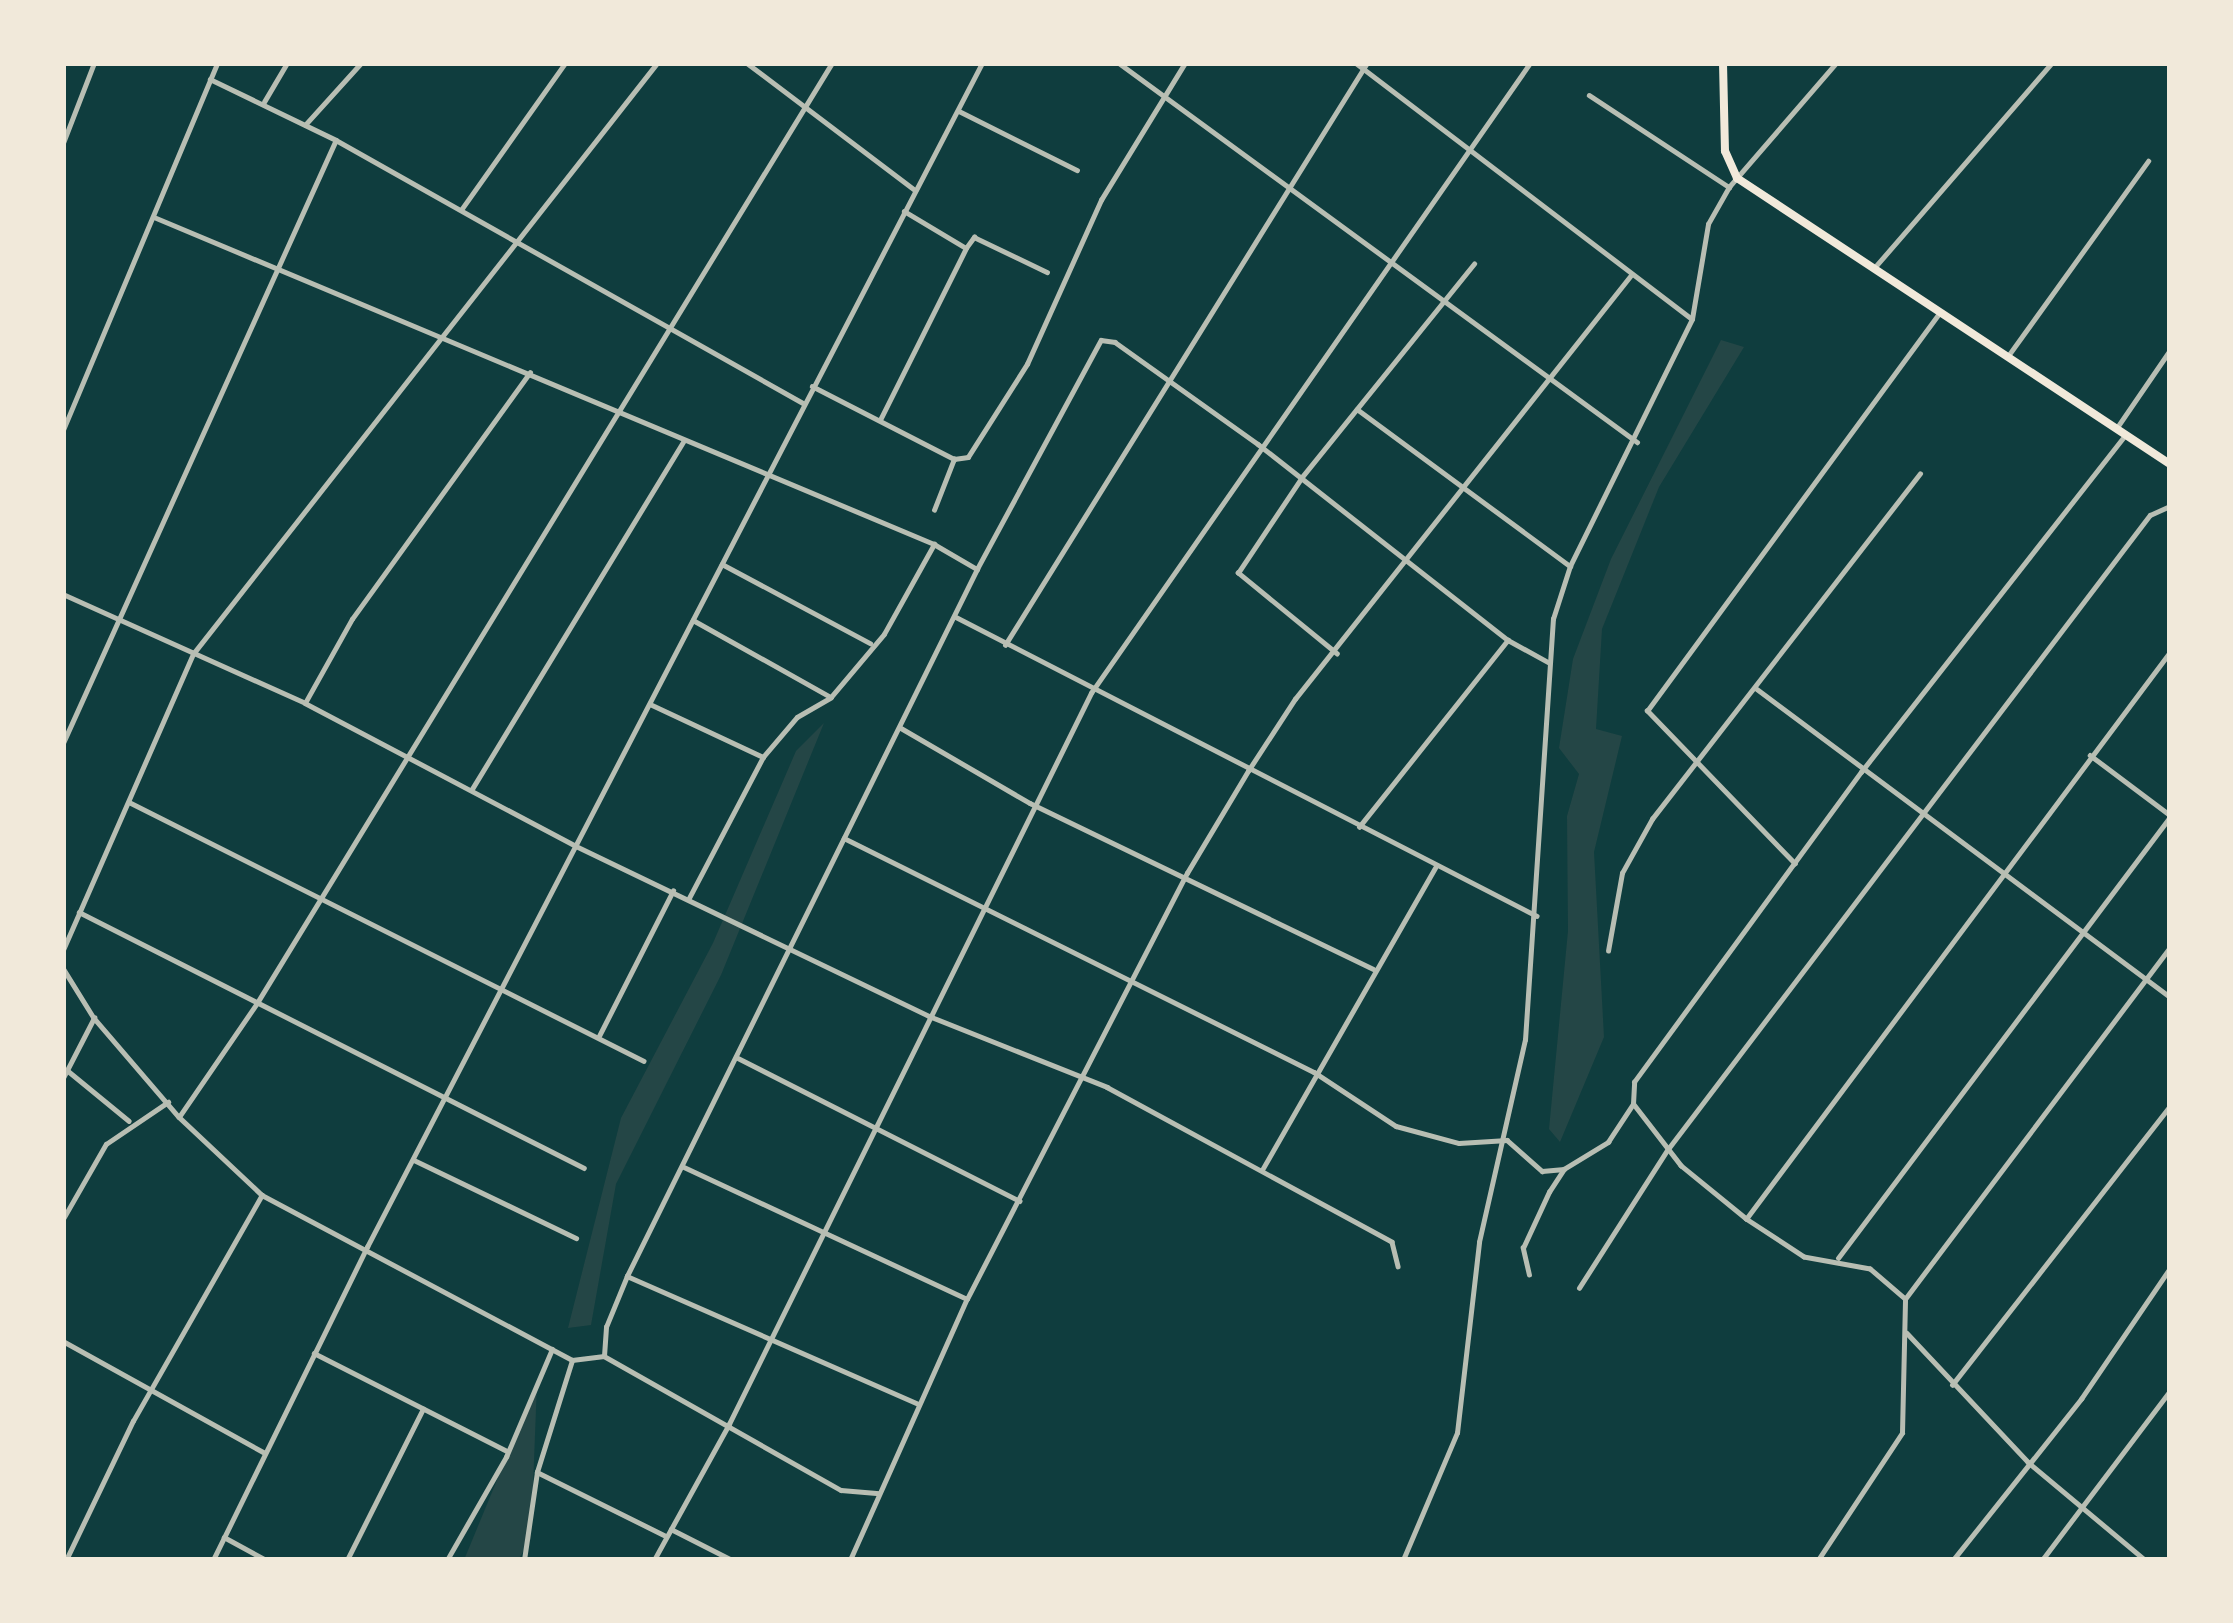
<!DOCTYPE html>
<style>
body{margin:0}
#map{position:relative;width:2233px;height:1623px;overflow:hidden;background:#0f3d3e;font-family:"Crimson Pro",serif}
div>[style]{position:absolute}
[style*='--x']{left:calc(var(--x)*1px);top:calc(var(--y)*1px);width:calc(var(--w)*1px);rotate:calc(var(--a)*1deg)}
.green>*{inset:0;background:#244646}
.minor>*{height:4.5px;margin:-2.25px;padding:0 2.25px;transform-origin:2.25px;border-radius:2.25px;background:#b8beb3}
.primary>*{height:8px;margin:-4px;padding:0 4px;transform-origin:4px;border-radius:4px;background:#f1e9da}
span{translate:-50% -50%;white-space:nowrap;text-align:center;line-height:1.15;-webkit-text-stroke:12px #f1e9da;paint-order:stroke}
.frame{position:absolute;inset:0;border:66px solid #f1e9da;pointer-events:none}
</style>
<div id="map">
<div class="green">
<div style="clip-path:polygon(1721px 340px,1744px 347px,1659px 487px,1602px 629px,1596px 729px,1622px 736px,1594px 852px,1604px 1037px,1560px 1142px,1549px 1129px,1568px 931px,1567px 816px,1579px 774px,1559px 748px,1573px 659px,1611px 559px)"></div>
<div style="clip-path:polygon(824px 723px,721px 975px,616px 1184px,591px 1325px,568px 1328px,621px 1118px,713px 943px,796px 751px)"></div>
<div style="clip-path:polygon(537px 1383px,531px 1539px,518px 1560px,464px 1560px)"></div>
</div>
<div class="minor">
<div style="--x:747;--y:63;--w:211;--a:37.1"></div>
<div style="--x:1119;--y:63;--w:642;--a:36.19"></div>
<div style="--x:1356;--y:63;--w:422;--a:37.3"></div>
<div style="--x:210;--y:79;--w:140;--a:25.8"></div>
<div style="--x:336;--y:140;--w:536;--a:29.39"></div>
<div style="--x:1589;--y:95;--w:168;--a:33.3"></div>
<div style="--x:264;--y:102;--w:45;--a:-59.5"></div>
<div style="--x:959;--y:111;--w:132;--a:26.6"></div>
<div style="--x:305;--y:125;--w:84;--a:-47.9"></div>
<div style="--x:63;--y:143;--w:86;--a:-68.8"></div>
<div style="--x:461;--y:210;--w:180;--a:-54.7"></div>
<div style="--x:904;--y:211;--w:72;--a:30.8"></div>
<div style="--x:966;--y:248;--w:14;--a:-54"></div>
<div style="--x:974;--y:237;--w:81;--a:25.6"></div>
<div style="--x:154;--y:217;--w:846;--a:22.74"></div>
<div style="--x:934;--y:544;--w:50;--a:30.2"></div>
<div style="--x:1875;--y:267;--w:270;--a:-49.1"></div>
<div style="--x:2008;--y:356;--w:240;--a:-54.3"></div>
<div style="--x:812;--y:386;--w:160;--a:27.2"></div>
<div style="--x:1357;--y:409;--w:265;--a:36.4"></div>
<div style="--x:880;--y:420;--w:192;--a:-63.4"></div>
<div style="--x:2116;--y:429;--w:96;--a:-55.6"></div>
<div style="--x:63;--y:430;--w:398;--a:-67.2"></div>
<div style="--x:934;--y:510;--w:55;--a:-68.6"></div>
<div style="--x:954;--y:459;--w:14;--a:-8"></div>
<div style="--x:968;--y:457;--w:110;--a:-57.6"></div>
<div style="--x:1027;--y:364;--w:180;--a:-65.7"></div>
<div style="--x:1101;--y:200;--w:161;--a:-58.5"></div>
<div style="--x:722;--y:564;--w:168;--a:28.1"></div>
<div style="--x:63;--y:594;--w:265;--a:24.2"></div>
<div style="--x:305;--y:703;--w:306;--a:27.8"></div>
<div style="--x:576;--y:846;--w:392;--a:25.7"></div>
<div style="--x:929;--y:1016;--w:192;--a:21.7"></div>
<div style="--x:1107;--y:1087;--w:324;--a:28.5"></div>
<div style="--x:1392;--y:1242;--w:25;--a:76"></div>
<div style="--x:956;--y:617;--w:653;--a:27.23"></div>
<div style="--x:693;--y:620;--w:156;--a:29.2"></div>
<div style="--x:1005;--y:645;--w:685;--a:-58.12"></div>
<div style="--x:1337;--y:654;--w:128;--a:-140.7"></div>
<div style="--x:1238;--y:573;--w:115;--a:-56.3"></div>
<div style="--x:1302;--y:477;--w:274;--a:-51.1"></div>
<div style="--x:1757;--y:689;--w:515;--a:36.71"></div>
<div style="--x:305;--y:703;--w:96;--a:-60.8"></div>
<div style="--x:352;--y:619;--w:304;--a:-54.2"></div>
<div style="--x:650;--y:704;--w:125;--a:25.1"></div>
<div style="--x:901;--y:728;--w:149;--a:30.2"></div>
<div style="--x:1030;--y:803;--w:381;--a:25.8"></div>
<div style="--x:63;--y:743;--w:660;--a:-65.65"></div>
<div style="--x:2090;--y:755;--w:100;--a:36.9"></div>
<div style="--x:472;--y:789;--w:407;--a:-58.7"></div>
<div style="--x:129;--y:802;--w:576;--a:26.7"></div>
<div style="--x:1359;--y:827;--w:239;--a:-51.5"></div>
<div style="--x:844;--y:838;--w:525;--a:26.47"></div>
<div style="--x:1314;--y:1072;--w:98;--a:33.4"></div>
<div style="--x:1396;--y:1126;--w:65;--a:15.1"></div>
<div style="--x:1459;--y:1143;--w:48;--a:-3.6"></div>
<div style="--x:1507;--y:1140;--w:47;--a:41.5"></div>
<div style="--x:1542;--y:1171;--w:22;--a:-5"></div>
<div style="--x:1795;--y:864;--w:213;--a:-134"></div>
<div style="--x:1647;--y:711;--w:493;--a:-53.7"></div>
<div style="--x:689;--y:898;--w:159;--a:-62.3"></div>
<div style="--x:763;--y:757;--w:52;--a:-49.6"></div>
<div style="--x:797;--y:717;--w:39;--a:-30"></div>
<div style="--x:831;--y:697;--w:82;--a:-49.9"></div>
<div style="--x:884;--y:634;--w:103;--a:-60.9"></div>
<div style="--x:79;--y:912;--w:566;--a:26.88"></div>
<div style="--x:63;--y:950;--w:323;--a:-66.3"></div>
<div style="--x:193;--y:654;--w:751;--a:-51.86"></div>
<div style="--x:1608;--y:951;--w:79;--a:-79.8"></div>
<div style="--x:1622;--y:873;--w:62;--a:-60.9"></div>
<div style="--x:1652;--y:819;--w:437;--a:-52.2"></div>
<div style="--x:63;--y:968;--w:59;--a:58.2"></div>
<div style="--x:94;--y:1018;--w:130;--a:49.4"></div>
<div style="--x:179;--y:1117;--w:114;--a:43.2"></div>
<div style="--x:262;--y:1195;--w:351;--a:28"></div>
<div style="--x:572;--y:1360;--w:32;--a:-7"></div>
<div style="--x:604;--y:1356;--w:272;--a:29.5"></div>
<div style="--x:841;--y:1490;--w:38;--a:5"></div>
<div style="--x:599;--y:1036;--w:163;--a:-63"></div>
<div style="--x:736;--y:1057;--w:318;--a:26.9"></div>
<div style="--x:67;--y:1070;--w:80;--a:39.4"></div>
<div style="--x:63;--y:1078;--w:68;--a:-62.7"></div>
<div style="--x:179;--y:1117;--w:138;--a:-55.6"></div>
<div style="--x:257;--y:1003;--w:1102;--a:-58.55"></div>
<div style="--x:414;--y:1160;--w:180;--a:25.7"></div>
<div style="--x:684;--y:1167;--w:312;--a:25"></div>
<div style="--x:1262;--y:1170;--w:348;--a:-60.2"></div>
<div style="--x:63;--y:1219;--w:86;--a:-60.2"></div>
<div style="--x:106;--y:1144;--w:75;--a:-34.1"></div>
<div style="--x:1746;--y:1219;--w:708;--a:-53.21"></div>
<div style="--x:1838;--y:1258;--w:552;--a:-53.03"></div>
<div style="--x:1529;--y:1275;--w:28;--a:-103"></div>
<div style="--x:1523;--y:1248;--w:62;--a:-65.1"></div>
<div style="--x:1549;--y:1192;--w:27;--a:-57"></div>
<div style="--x:1564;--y:1169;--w:52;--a:-31.5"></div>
<div style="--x:1608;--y:1142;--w:45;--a:-56.7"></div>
<div style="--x:627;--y:1276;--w:318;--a:23.7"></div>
<div style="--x:1579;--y:1288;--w:165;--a:-57.4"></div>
<div style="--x:1668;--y:1149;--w:796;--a:-52.76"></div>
<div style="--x:2150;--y:515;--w:22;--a:-24"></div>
<div style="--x:1905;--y:1299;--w:46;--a:-139.4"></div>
<div style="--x:1870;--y:1269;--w:67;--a:-169.7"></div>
<div style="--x:1804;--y:1257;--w:69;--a:-146.8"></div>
<div style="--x:1746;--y:1219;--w:84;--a:-140.8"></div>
<div style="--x:1681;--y:1166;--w:78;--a:-127.7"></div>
<div style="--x:1633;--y:1104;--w:22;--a:-87"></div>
<div style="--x:1634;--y:1082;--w:384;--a:-53.8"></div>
<div style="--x:1861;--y:772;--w:428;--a:-51.9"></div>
<div style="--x:1907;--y:1333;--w:177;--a:46.8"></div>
<div style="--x:2028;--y:1462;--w:153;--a:39.9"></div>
<div style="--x:63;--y:1341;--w:229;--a:29"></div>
<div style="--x:314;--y:1353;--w:216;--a:26.9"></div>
<div style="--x:604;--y:1356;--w:29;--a:-86"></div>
<div style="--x:606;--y:1327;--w:55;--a:-67.6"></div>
<div style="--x:627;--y:1276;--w:789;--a:-63.66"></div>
<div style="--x:977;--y:569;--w:260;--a:-61.6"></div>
<div style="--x:1101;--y:340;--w:14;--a:8"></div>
<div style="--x:1115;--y:342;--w:176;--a:35.5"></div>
<div style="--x:1258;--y:444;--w:318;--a:38.1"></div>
<div style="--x:1508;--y:640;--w:46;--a:28.8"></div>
<div style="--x:1952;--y:1385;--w:354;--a:-52"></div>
<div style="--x:537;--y:1472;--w:144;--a:26.4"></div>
<div style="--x:671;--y:1529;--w:68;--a:26.9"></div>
<div style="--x:224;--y:1537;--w:48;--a:28.7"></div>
<div style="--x:66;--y:1560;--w:154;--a:-64.3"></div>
<div style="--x:133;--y:1421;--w:260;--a:-60.3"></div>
<div style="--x:213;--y:1560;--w:349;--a:-63.8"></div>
<div style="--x:367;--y:1247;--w:1334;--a:-62.55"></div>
<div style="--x:347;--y:1560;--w:169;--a:-63.3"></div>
<div style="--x:447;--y:1560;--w:119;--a:-60.2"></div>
<div style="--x:506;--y:1457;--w:117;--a:-66.9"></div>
<div style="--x:524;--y:1560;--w:89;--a:-81.6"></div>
<div style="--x:537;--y:1472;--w:117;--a:-72.6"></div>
<div style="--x:654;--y:1560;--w:155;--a:-61.1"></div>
<div style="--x:729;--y:1424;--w:816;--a:-63.65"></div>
<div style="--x:1091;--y:693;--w:768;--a:-55.13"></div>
<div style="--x:850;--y:1560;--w:286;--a:-65.9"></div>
<div style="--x:967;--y:1299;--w:479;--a:-62.7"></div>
<div style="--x:1187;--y:873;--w:119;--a:-59.1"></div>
<div style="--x:1248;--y:771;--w:86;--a:-56.9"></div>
<div style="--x:1295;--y:699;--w:542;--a:-51.59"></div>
<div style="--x:1403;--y:1560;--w:138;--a:-67"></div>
<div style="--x:1457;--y:1433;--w:192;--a:-83.4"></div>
<div style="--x:1479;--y:1242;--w:207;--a:-77.2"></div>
<div style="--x:1525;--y:1040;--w:422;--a:-86.2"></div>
<div style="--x:1553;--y:619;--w:56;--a:-72.2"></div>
<div style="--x:1570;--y:566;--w:275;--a:-63.7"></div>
<div style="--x:1692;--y:319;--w:96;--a:-80.4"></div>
<div style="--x:1708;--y:224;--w:43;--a:-60.4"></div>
<div style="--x:1729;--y:187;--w:164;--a:-49.2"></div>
<div style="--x:1818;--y:1560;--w:152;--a:-56.5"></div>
<div style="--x:1902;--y:1433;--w:134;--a:-88.7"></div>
<div style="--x:1905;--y:1299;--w:441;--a:-53"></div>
<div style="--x:1953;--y:1560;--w:206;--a:-51.5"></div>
<div style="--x:2081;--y:1399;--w:158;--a:-55.8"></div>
<div style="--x:2042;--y:1560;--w:212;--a:-52.9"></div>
</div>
<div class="primary">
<div style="--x:1723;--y:63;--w:88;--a:88.7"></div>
<div style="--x:1725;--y:151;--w:30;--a:66"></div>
<div style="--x:1737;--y:178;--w:519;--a:33.45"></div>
</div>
<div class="frame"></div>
</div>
